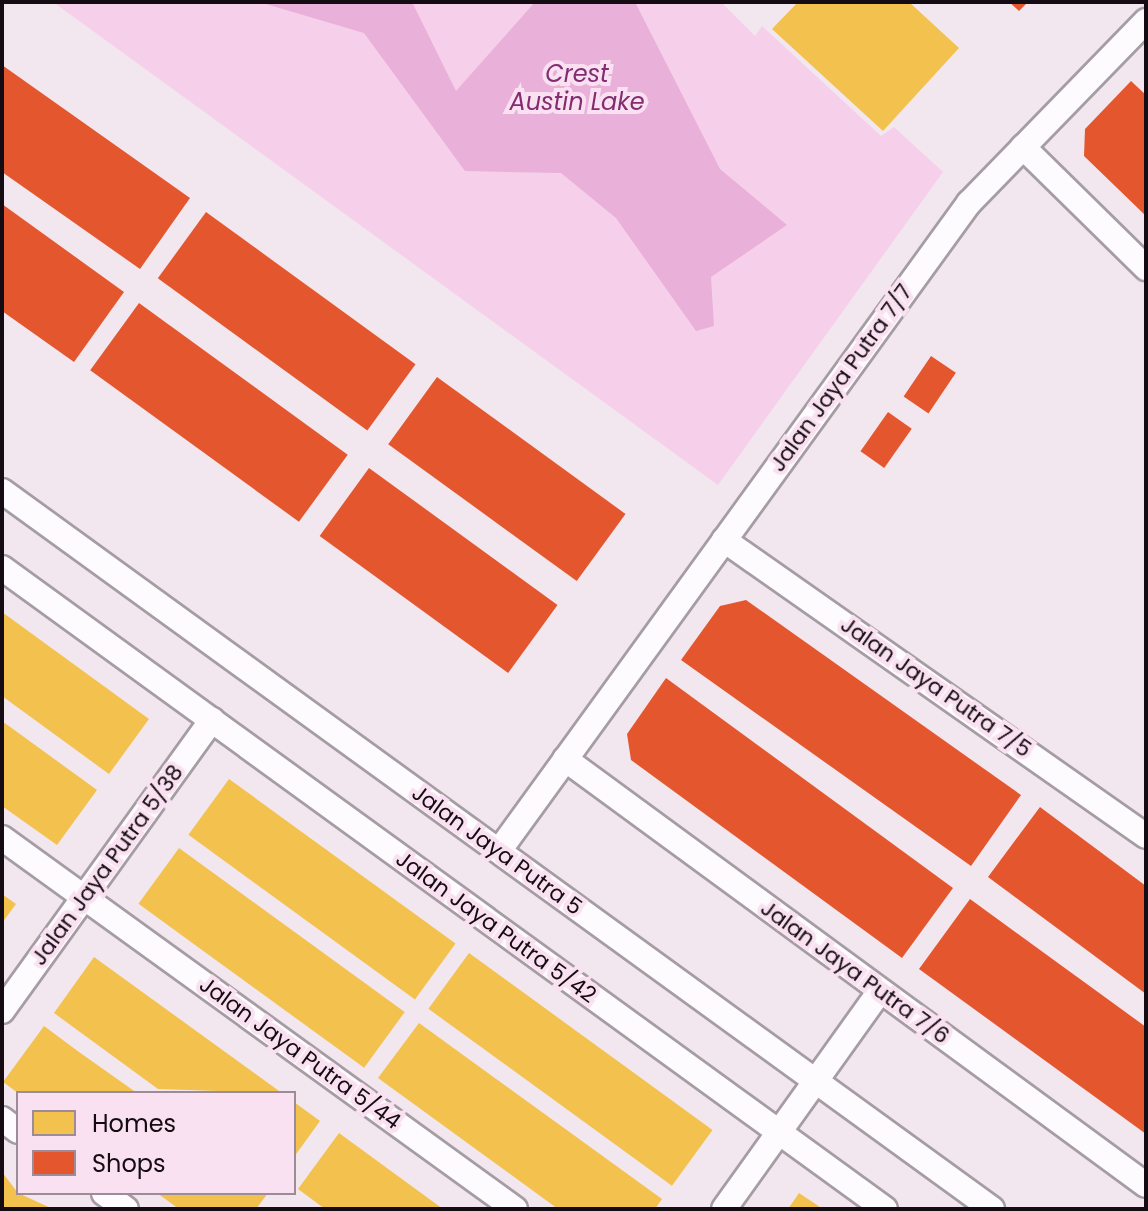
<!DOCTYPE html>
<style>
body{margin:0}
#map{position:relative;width:1148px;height:1211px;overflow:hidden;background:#f3e7ef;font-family:Poppins,sans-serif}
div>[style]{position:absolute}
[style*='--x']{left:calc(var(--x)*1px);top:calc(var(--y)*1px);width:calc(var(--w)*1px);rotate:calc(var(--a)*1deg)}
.green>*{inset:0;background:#f6cfea}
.water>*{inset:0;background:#e9b0d9}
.homes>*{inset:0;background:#f2c14e;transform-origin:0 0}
.shops>*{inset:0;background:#e4572e;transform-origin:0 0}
.roads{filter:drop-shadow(2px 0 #a59da3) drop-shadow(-2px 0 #a59da3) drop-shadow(0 2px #a59da3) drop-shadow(0 -2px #a59da3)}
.minor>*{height:24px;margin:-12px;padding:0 12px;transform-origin:12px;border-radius:12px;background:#fdfbfd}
span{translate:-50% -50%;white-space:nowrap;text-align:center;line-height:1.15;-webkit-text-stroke:8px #f9e1f1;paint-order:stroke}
.street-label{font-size:22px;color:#140c12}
.water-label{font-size:24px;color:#842c71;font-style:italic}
.frame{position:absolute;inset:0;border:4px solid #140c12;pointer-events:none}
.legend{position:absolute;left:16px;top:1091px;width:280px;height:104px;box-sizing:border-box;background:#f9e1f1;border:2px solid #9d8c98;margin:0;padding:10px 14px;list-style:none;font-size:24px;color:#140c12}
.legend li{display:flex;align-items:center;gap:16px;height:40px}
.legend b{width:40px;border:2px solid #9d8c98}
</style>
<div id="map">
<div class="green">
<div style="clip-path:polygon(53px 2px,721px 2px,755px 36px,762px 26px,881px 136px,894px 127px,943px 172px,718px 485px)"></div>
</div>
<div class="water">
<div style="clip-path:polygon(259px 2px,412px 2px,456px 91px,535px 2px,635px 2px,720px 169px,787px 225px,711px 277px,714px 326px,696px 331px,616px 218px,561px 173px,465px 171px,364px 33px)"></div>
</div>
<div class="homes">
<div style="clip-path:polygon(798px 2px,909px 2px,959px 48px,883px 131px,772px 29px)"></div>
<div style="clip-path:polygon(2px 612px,149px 719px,109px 774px,2px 696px)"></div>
<div style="clip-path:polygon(2px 721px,97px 790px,57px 845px,2px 806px)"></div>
<div style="left:229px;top:779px;width:280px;height:69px;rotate:36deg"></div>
<div style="left:179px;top:848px;width:279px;height:69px;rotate:36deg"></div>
<div style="clip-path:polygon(2px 894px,16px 904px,2px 923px)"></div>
<div style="left:469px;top:953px;width:301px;height:69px;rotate:36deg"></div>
<div style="clip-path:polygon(94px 957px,268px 1083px,282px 1093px,158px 1089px,54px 1013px)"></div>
<div style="clip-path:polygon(419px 1023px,662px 1199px,655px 1209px,558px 1209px,378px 1078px)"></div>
<div style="clip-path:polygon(44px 1026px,79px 1052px,137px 1093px,18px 1093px,3px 1082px)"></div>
<div style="clip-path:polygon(294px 1102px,320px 1121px,294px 1157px)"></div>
<div style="clip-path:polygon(339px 1133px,443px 1209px,325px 1209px,298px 1189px)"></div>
<div style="clip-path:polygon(2px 1172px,18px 1193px,53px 1209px,2px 1209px)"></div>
<div style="clip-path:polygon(157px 1193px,268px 1193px,256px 1209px,179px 1209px)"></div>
<div style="clip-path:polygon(799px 1193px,817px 1205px,822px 1209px,788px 1209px)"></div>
</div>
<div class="shops">
<div style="clip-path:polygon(1009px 2px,1028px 2px,1019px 11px)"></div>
<div style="clip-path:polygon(2px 65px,190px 198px,140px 269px,2px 172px)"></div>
<div style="clip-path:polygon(1131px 81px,1146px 95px,1146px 216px,1084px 156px,1085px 129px)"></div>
<div style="clip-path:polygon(2px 204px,124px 292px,74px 362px,2px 311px)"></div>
<div style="left:206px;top:212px;width:259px;height:82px;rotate:36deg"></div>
<div style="left:139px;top:303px;width:258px;height:83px;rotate:36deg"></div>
<div style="left:931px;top:356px;width:30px;height:49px;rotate:34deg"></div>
<div style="left:437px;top:377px;width:233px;height:83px;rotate:36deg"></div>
<div style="left:888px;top:412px;width:29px;height:48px;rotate:35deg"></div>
<div style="left:369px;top:468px;width:233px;height:84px;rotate:36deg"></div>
<div style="clip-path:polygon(746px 600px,1021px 795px,971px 866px,681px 660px,720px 606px)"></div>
<div style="clip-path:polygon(666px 678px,953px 888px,902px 958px,631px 760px,627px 734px)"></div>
<div style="clip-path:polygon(1040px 807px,1146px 886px,1146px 994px,988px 877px)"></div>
<div style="clip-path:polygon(970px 899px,1146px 1027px,1146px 1134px,919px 969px)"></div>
</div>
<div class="roads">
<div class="minor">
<div style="--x:1023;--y:147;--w:173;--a:44.5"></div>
<div style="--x:2;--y:491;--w:1223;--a:35.95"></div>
<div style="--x:724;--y:540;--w:515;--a:35.05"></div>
<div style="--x:2;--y:568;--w:1091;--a:35.98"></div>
<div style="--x:565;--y:759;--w:720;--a:36.25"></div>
<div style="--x:2;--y:838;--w:633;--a:35.87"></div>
<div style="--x:499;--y:851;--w:801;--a:-54.05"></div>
<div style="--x:969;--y:203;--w:254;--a:-45.8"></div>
<div style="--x:2;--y:1011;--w:359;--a:-54.2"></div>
<div style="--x:2;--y:1119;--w:20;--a:37"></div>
<div style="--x:104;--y:1193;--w:27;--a:36"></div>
<div style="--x:724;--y:1209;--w:268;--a:-54.4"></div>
</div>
</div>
<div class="street-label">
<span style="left:841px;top:378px;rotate:-54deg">Jalan Jaya Putra 7/7</span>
<span style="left:936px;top:687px;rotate:35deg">Jalan Jaya Putra 7/5</span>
<span style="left:497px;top:850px;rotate:36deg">Jalan Jaya Putra 5</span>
<span style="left:107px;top:865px;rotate:-54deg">Jalan Jaya Putra 5/38</span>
<span style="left:496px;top:927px;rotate:36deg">Jalan Jaya Putra 5/42</span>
<span style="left:855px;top:972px;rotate:36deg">Jalan Jaya Putra 7/6</span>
<span style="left:300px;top:1053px;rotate:36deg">Jalan Jaya Putra 5/44</span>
</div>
<div class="water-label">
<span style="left:577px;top:88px">Crest<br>Austin Lake</span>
</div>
<div class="frame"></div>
<ul class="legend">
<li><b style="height:22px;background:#f2c14e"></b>Homes</li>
<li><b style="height:22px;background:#e4572e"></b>Shops</li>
</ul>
</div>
